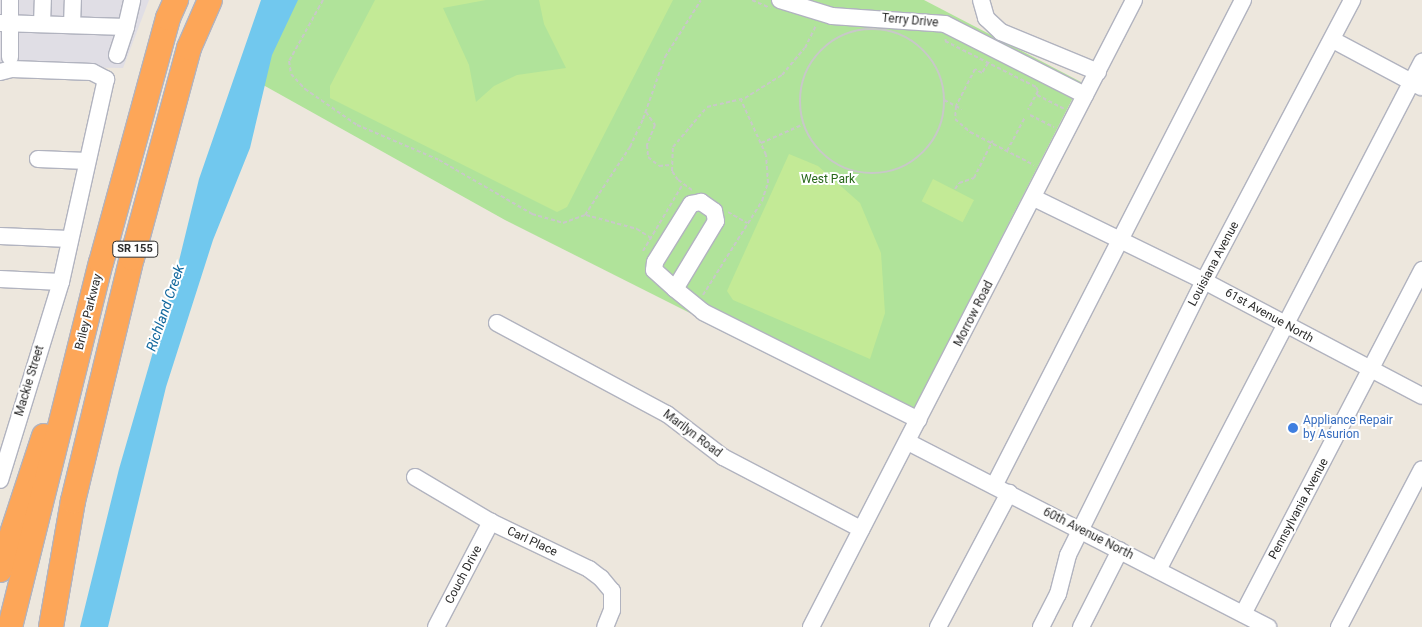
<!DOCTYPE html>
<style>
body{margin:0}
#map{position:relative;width:1422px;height:627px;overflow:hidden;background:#ede7dd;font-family:Roboto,sans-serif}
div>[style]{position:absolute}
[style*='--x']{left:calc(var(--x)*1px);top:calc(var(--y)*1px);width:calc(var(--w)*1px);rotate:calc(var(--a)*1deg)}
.industrial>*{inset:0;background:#e0dee5}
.green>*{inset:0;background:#b0e39a}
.pitch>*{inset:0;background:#c3ea96;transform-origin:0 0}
.water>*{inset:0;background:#71c8ee}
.path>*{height:2px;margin-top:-1px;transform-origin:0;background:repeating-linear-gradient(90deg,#c8c8c8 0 4px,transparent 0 6.5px)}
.path>.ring{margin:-1px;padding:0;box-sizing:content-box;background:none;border:2px solid #c8c8c8;border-radius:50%}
.roads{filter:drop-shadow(1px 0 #b1b3bf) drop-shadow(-1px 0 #b1b3bf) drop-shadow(0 1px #b1b3bf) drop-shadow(0 -1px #b1b3bf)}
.minor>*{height:16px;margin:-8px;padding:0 8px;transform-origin:8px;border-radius:8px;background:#fff}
.highway>*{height:24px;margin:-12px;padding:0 12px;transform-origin:12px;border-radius:12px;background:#fda658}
.dots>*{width:14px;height:14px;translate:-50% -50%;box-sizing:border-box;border:2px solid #fff;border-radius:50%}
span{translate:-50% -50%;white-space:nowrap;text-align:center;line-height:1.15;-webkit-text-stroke:4px #fff;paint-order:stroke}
.shield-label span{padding:1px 4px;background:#fff;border:1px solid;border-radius:4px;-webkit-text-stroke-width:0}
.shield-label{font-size:11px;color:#2b2b2b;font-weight:700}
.street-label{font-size:12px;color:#2b2b2b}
.park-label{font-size:12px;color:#28681b}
.shop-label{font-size:12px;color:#366cbe}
.left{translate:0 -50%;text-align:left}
.water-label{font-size:14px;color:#0f669c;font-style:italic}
</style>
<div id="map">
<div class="industrial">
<div style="clip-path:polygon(0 0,149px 0,123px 68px,0 66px)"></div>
</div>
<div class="green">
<div style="clip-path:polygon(287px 0,924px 0,1081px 82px,907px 422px,505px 220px,256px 81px)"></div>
</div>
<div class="pitch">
<div style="clip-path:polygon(375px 0,486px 0,443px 8px,469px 65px,476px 102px,494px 86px,517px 75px,566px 68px,544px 24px,539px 0,673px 0,567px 207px,557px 212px,330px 98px,330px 86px)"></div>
<div style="clip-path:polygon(789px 154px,818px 166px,860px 203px,881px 253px,885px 313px,870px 359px,733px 300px,727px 291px)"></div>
<div style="left:933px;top:179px;width:46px;height:25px;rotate:27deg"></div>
</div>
<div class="water">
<div style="clip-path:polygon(261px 0,298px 0,272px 55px,250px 148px,213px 240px,166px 387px,108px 627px,80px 627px,119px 469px,177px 269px,199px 179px)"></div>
</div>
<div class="path">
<div style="--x:323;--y:0;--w:70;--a:119.1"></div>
<div style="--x:289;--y:61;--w:13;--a:81"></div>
<div style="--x:291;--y:74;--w:21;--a:47"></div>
<div style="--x:305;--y:89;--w:63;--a:34.7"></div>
<div style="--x:357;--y:125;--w:89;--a:23.1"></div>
<div style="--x:439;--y:160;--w:108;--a:30.1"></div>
<div style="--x:532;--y:214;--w:32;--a:16"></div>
<div style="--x:563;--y:223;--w:23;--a:-20"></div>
<div style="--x:585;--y:215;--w:82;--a:-56.5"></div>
<div style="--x:630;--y:147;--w:31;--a:-65"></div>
<div style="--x:643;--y:119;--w:66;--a:-70.5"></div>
<div style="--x:665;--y:57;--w:67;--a:-57.7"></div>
<div style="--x:752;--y:0;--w:20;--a:24"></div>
<div class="ring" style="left:800px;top:29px;width:142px;height:142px"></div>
<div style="--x:946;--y:39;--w:2;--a:117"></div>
<div style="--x:945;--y:41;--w:102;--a:26.8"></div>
<div style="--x:1036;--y:87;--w:4;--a:63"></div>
<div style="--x:1038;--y:91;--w:21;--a:118"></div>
<div style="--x:988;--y:63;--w:12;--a:121"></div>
<div style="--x:982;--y:73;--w:8;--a:-150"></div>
<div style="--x:975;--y:69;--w:42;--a:117.2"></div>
<div style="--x:956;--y:106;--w:13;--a:94"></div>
<div style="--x:955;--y:119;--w:20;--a:41"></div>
<div style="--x:970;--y:132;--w:72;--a:27.3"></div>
<div style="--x:1037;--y:95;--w:30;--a:27"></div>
<div style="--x:944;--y:100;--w:20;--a:27"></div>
<div style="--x:646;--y:112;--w:16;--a:55"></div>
<div style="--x:655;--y:125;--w:22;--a:112"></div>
<div style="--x:647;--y:145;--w:12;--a:85"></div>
<div style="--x:648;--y:157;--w:14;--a:39"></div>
<div style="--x:659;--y:166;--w:12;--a:-5"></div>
<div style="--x:1030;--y:115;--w:27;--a:27"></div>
<div style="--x:761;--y:143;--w:47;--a:-23.8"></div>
<div style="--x:1007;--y:151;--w:38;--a:-62"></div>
<div style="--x:955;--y:189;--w:7;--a:-56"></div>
<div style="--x:959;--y:183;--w:16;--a:-18"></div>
<div style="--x:974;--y:178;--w:42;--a:-63.4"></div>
<div style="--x:692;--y:190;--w:17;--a:-144"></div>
<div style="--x:678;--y:180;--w:11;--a:-124"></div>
<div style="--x:672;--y:171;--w:24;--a:-88"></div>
<div style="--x:673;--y:147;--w:52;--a:-49.6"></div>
<div style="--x:707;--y:107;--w:39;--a:-13"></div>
<div style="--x:745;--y:98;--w:44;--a:-31.9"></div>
<div style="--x:782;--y:75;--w:35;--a:-50"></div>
<div style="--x:805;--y:48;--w:25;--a:-64"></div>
<div style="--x:728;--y:212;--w:22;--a:30"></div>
<div style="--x:586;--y:215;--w:53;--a:15.4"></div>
<div style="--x:637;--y:229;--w:17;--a:33"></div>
<div style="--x:643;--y:251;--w:78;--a:-59.2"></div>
<div style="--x:703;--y:295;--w:111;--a:-57.9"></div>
<div style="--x:762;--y:201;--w:19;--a:-72"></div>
<div style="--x:768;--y:183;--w:28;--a:-94"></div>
<div style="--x:766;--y:155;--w:60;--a:-114.4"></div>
</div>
<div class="roads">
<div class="minor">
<div style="--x:780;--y:0;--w:54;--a:17.1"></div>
<div style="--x:832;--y:16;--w:113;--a:4"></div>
<div style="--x:945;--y:24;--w:157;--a:26.9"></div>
<div style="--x:981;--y:0;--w:19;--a:74"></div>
<div style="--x:986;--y:18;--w:21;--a:43"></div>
<div style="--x:1001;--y:32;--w:105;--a:22.4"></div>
<div style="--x:0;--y:23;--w:126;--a:1.8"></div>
<div style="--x:126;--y:27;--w:28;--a:-77"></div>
<div style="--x:42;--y:24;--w:24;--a:-88"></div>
<div style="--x:72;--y:25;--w:25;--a:-88"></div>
<div style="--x:1333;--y:40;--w:100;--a:28.1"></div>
<div style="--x:117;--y:55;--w:29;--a:-72"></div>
<div style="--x:10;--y:57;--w:57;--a:-90"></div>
<div style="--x:0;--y:72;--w:12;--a:-14"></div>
<div style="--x:12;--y:69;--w:80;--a:2.1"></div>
<div style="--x:92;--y:72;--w:16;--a:27"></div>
<div style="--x:106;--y:79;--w:208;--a:102.5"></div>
<div style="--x:61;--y:282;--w:207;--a:107.1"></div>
<div style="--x:38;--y:159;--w:49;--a:2.3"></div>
<div style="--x:1034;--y:198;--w:189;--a:26"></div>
<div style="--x:1204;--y:281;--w:246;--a:27.8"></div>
<div style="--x:0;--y:236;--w:69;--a:2.5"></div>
<div style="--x:0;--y:279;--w:61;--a:2.8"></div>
<div style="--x:675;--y:289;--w:79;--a:-58.9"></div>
<div style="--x:716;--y:221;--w:10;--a:-101"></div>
<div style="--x:714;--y:211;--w:16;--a:-145"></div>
<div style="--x:701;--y:202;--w:10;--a:169"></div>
<div style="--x:691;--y:204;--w:68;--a:121.8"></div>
<div style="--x:655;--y:262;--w:8;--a:97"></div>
<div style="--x:654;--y:270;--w:28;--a:42"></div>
<div style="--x:675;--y:289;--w:36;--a:39"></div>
<div style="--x:703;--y:312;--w:241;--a:26.6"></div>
<div style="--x:497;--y:323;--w:193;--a:28.2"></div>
<div style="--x:667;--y:414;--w:71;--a:37.5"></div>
<div style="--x:723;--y:457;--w:156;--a:27.6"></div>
<div style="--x:908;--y:442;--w:405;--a:27.2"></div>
<div style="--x:415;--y:477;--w:88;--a:30.6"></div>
<div style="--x:491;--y:522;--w:109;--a:25.6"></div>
<div style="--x:589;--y:569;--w:15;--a:37"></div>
<div style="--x:601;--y:578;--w:17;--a:50"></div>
<div style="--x:612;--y:591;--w:19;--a:90"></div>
<div style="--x:612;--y:610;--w:18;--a:112"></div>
<div style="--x:994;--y:486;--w:546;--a:-62.87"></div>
<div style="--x:1158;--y:570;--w:573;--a:-62.54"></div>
<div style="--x:1243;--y:614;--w:388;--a:-62.5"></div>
<div style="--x:436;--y:627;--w:119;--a:-62.4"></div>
<div style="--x:811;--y:627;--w:705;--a:-62.74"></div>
<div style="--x:938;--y:627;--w:152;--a:-62.1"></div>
<div style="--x:1041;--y:627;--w:37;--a:-63"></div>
<div style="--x:1058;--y:594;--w:40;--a:-75.6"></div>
<div style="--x:1068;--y:555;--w:306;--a:-63.6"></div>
<div style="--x:1204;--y:281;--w:318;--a:-62.2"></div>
<div style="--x:1081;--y:627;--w:86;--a:-63.1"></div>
<div style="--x:1339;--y:627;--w:178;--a:-62.3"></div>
</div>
<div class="highway">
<div style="--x:0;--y:570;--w:141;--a:-71.8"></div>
<div style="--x:10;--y:627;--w:375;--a:-76"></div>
<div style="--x:101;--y:263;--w:254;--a:-74.7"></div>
<div style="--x:168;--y:18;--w:20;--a:-66"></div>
<div style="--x:51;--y:627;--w:128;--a:-80.1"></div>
<div style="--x:73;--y:501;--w:250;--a:-76.4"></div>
<div style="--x:132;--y:258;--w:218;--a:-74.8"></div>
<div style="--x:189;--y:48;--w:52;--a:-66.4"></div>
</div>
</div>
<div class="dots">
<div style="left:1293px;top:428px;background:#3f7fe0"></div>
</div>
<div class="shield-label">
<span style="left:135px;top:249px">SR 155</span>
</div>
<div class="street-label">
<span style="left:910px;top:21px;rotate:5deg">Terry Drive</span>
<span style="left:1214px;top:264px;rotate:-62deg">Louisiana Avenue</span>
<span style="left:89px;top:312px;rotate:-76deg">Briley Parkway</span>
<span style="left:974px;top:314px;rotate:-63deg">Morrow Road</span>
<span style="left:1269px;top:316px;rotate:29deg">61st Avenue North</span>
<span style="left:30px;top:381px;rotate:-73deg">Mackie Street</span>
<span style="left:692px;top:434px;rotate:37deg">Marilyn Road</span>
<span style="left:1299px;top:509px;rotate:-62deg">Pennsylvania Avenue</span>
<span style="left:1088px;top:534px;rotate:27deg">60th Avenue North</span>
<span style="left:532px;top:542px;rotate:25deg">Carl Place</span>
<span style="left:464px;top:575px;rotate:-62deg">Couch Drive</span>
</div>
<div class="park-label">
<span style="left:828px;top:180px">West Park</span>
</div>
<div class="shop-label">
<span class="left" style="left:1303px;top:428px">Appliance Repair<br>by Asurion</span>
</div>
<div class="water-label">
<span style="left:165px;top:308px;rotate:-71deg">Richland Creek</span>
</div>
</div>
